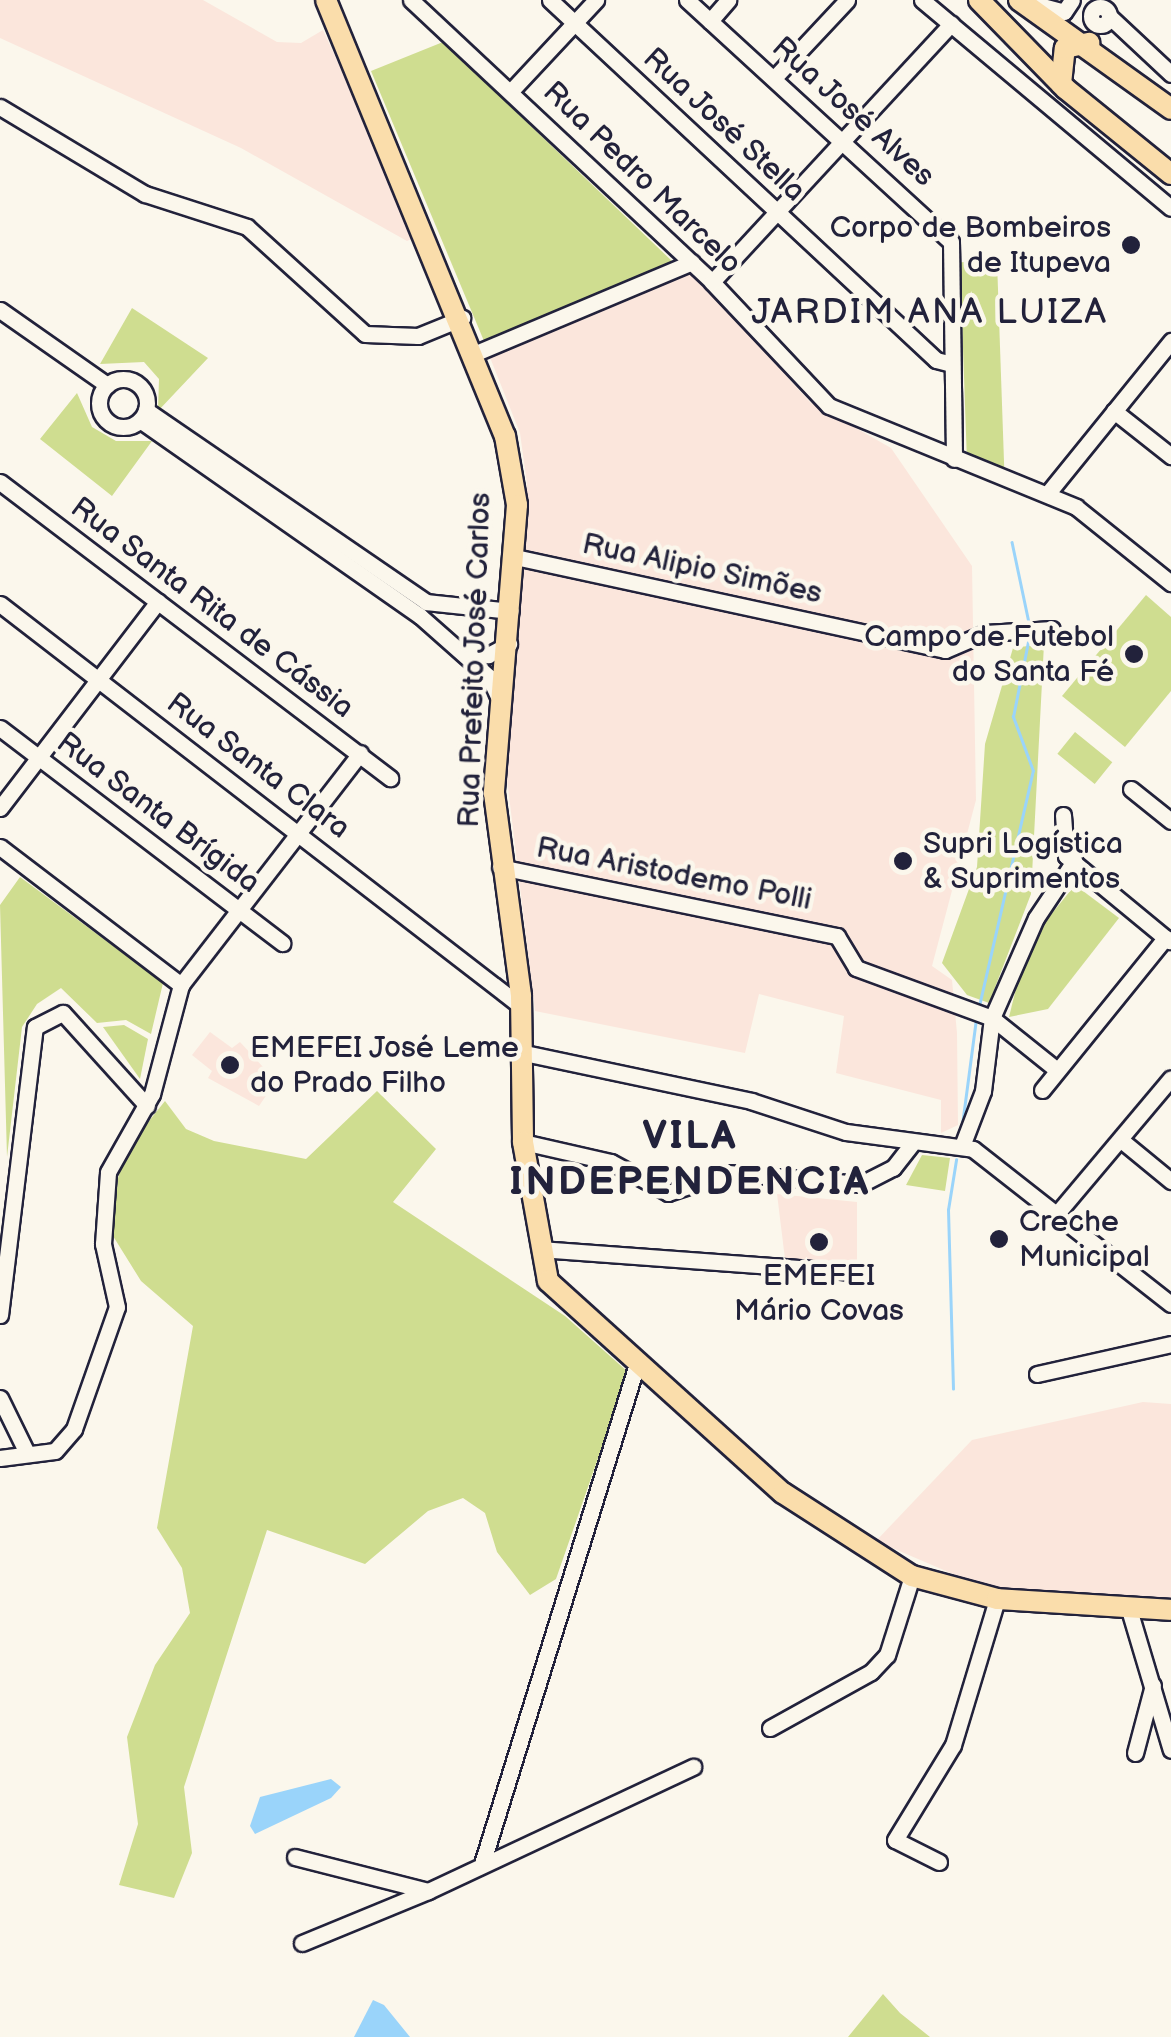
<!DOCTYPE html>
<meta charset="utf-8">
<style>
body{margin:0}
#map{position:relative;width:1171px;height:2037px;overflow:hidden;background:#fbf7ec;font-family:"Balsamiq Sans",sans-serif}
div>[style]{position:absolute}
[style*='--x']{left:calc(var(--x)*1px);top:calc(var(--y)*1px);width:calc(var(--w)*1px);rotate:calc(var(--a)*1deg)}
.built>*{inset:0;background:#fbe6dc}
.green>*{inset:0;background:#cfdd90;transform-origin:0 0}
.water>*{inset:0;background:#9ad4fa}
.stream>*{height:2.5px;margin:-1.25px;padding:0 1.25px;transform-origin:1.25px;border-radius:1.25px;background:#9ad4fa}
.roads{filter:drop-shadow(2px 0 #22223b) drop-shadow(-2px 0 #22223b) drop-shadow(0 2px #22223b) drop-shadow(0 -2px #22223b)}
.minor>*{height:15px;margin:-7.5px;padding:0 7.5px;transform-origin:7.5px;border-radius:7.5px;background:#fbf7ec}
.minor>.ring{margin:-7.5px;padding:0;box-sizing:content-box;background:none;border:15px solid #fbf7ec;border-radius:50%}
.major>*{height:20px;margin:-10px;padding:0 10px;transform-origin:10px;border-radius:10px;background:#faddab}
.dots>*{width:28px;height:28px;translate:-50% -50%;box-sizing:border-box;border:5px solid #fbf7ec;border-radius:50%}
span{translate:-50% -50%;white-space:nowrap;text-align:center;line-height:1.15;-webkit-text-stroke:9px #fbf7ec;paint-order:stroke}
.street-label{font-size:30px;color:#22223b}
.poi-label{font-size:30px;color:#22223b}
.right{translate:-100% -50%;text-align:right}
.left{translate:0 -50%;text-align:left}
.quarter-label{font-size:35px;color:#22223b;letter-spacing:2.5px}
.district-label{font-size:40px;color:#22223b;font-weight:700;letter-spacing:2.5px}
</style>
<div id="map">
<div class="built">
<div style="clip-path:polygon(0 0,203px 0,277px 42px,301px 43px,323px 30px,418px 236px,407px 241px,241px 148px,0 38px)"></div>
<div style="clip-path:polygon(691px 272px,810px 402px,891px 448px,972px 566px,976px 800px,932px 966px,952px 980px,957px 1033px,958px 1125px,941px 1133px,941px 1100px,836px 1073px,844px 1016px,759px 994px,745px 1053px,535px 1011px,506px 771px,527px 484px,520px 433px,489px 355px)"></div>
<div style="clip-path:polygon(210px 1032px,232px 1048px,240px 1042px,276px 1081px,259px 1106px,208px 1078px,212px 1071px,192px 1055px)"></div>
<div style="clip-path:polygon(777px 1194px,857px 1202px,857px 1264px,785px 1259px)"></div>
<div style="clip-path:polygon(1143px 1402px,1171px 1404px,1171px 1599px,988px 1589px,876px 1541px,972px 1440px)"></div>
</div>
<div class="green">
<div style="clip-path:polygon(443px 42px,673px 262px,484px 341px,371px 71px)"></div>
<div style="left:997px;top:261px;width:211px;height:37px;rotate:88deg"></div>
<div style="clip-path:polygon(132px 308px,208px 358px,158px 411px,159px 379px,144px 362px,100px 364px)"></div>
<div style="clip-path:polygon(77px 393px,92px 427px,116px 441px,152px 441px,112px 496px,40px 439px)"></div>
<div style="clip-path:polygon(1146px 595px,1171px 617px,1171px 691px,1125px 747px,1062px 696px)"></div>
<div style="clip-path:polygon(1044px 644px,1031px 894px,989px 1003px,967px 995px,942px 963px,977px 867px,985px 744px,1013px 648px)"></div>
<div style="left:1075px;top:732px;width:48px;height:28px;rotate:39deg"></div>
<div style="clip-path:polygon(20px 877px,163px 983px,151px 1034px,126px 1020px,97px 1023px,61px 988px,37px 1004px,22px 1027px,7px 1157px,0 905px)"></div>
<div style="clip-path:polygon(1075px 885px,1119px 918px,1048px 1009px,1009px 1017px,1027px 944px)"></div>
<div style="clip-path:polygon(124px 1025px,148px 1039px,140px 1079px,103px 1027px)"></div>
<div style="clip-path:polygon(377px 1091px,436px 1149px,393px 1202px,565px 1316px,628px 1372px,556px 1579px,530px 1595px,497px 1552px,485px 1513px,463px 1498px,428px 1511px,365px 1564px,267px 1530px,184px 1787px,192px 1853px,174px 1898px,119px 1885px,138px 1824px,127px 1737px,155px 1665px,190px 1613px,182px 1568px,157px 1528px,193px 1326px,141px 1281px,113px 1236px,118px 1178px,129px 1146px,165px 1101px,186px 1129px,214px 1141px,306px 1159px)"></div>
<div style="clip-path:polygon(922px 1155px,950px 1158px,945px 1191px,906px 1185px)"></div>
<div style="clip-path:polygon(883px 1994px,900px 2013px,930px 2037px,848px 2037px)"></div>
</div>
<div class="water">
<div style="clip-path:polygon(331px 1779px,341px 1787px,331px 1798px,255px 1834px,250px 1826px,260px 1797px)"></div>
<div style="clip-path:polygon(373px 2000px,384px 2005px,410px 2037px,354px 2037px)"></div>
</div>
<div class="stream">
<div style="--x:1012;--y:542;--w:83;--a:78.1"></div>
<div style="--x:979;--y:1006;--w:241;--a:-77.1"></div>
<div style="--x:1033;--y:771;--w:58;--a:-110.3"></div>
<div style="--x:1013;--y:717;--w:82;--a:-78.7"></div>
<div style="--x:962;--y:1125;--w:107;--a:-82.5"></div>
<div style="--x:953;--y:1389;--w:179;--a:-91.6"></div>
<div style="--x:948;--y:1210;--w:51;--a:-80.9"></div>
</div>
<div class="roads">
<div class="minor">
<div style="--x:411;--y:0;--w:412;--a:43.1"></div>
<div style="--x:712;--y:282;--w:170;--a:46.7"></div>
<div style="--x:829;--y:406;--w:267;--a:22.2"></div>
<div style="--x:1076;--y:507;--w:122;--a:38.7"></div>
<div style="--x:550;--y:0;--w:528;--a:43"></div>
<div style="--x:936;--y:360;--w:16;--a:14"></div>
<div style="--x:687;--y:0;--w:358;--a:42.5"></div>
<div style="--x:951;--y:242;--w:217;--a:89.2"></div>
<div style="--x:922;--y:0;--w:324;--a:39.9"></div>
<div style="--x:1031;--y:3;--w:34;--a:15"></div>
<div style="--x:1064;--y:12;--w:14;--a:-56"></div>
<div class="ring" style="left:1091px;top:7px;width:3px;height:3px"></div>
<div style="--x:1109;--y:16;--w:85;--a:43.1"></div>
<div style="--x:710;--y:21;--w:28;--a:-49"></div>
<div style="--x:776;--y:76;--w:104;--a:-46.9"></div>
<div style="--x:511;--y:91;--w:125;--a:-47"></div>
<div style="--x:0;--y:107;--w:169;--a:31"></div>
<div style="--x:145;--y:194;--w:107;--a:17.9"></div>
<div style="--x:247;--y:227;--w:159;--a:42.2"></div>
<div style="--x:365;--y:334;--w:53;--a:2.2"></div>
<div style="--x:418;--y:336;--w:48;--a:-22.2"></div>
<div style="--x:712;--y:282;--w:352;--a:-47.2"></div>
<div style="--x:0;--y:310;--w:131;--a:35"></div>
<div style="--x:476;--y:353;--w:234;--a:-22.8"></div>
<div class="ring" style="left:99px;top:379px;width:33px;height:33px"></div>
<div style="--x:146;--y:410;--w:340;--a:34.4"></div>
<div style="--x:426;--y:602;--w:85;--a:6"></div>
<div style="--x:1114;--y:411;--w:73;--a:38.3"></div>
<div style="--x:140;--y:420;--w:342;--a:35"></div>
<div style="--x:420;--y:616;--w:92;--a:41.5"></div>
<div style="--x:489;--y:677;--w:26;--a:65"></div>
<div style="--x:0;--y:482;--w:490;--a:37.2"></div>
<div style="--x:1048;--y:493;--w:196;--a:-51"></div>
<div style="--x:515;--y:557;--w:440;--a:12.2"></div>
<div style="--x:945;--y:650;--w:43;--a:-23"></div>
<div style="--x:985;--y:633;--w:67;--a:-3.4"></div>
<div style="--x:0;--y:604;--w:659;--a:37.67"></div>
<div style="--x:461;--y:649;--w:28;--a:13"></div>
<div style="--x:488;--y:655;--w:24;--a:-28"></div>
<div style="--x:0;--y:728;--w:355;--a:37.3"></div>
<div style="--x:1131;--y:789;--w:51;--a:38.7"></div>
<div style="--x:0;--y:808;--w:260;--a:-52.6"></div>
<div style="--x:1063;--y:815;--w:41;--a:85.8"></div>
<div style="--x:1066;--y:856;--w:134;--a:39.5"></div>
<div style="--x:0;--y:847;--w:228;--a:37.3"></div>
<div style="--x:500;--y:867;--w:344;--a:11.6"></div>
<div style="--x:837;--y:936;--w:37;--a:59"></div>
<div style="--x:856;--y:968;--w:145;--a:20.2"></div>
<div style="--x:992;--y:1018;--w:83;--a:38.7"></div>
<div style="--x:524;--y:1053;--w:232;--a:11.9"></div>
<div style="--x:751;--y:1101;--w:100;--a:18.1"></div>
<div style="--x:846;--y:1132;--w:128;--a:7.6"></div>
<div style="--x:973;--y:1149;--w:251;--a:38.1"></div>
<div style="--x:1042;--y:1090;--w:196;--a:-51"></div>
<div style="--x:1121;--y:1140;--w:65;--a:39.4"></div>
<div style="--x:523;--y:1142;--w:90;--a:12.8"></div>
<div style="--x:611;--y:1162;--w:65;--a:28.5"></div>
<div style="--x:668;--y:1193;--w:63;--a:-18.4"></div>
<div style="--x:728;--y:1173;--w:133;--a:4.7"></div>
<div style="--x:861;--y:1184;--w:36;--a:-27"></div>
<div style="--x:893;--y:1168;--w:29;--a:-52"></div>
<div style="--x:962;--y:1146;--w:59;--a:-69.1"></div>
<div style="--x:983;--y:1091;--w:74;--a:-83"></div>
<div style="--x:992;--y:1018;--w:109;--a:-66.3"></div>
<div style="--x:1036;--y:918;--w:69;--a:-56.3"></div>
<div style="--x:1060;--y:1210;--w:172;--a:-49.9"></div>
<div style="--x:540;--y:1249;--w:324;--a:4.2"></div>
<div style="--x:0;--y:1315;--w:290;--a:-83.1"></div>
<div style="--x:35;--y:1027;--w:31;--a:-27"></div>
<div style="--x:63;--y:1013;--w:125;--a:47.9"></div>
<div style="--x:1037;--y:1374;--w:137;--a:-12.6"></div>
<div style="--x:0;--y:1398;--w:59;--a:63.9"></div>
<div style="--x:0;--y:1458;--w:55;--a:-7.3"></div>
<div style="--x:55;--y:1451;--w:29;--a:-49"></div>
<div style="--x:74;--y:1429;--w:129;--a:-70.6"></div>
<div style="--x:117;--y:1307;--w:65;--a:-102.5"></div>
<div style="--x:103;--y:1244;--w:72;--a:-86"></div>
<div style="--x:108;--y:1172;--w:90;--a:-60.6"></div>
<div style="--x:152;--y:1094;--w:113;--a:-75.1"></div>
<div style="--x:181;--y:985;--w:293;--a:-52.3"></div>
<div style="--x:1128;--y:1606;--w:150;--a:73.4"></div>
<div style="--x:770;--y:1728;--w:115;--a:-29"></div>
<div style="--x:871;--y:1672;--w:23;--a:-47"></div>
<div style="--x:887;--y:1655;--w:83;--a:-72.4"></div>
<div style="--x:1135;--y:1753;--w:70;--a:-75.2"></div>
<div style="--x:295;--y:1857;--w:137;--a:14.3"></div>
<div style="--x:428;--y:1891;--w:293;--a:-25.1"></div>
<div style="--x:939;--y:1862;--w:49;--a:-153.4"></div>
<div style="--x:895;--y:1840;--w:111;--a:-58.6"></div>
<div style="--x:953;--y:1745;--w:152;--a:-73.2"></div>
<div style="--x:482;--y:1864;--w:520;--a:-72.78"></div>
<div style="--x:302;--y:1943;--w:136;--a:-22.4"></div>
</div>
<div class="major">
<div style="--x:326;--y:0;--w:471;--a:67.7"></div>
<div style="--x:505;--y:436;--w:70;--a:80.1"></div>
<div style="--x:517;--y:505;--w:289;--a:94.6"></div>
<div style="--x:494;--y:793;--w:205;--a:82.4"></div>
<div style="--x:521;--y:996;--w:146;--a:89.2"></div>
<div style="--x:523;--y:1142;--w:141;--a:79.8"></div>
<div style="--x:548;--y:1281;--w:316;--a:42.1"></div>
<div style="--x:783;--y:1493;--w:153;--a:32.8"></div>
<div style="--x:912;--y:1576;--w:88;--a:15.1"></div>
<div style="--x:997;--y:1599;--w:174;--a:3.6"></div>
<div style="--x:979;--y:0;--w:124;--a:45.7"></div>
<div style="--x:1066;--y:89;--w:135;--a:39"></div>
<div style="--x:1019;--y:0;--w:187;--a:35.6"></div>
<div style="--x:1061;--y:84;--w:36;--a:-84"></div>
<div style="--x:1065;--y:48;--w:25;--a:-12"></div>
</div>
</div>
<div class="dots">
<div style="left:1131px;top:245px;background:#22223b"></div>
<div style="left:1134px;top:654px;background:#22223b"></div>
<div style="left:903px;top:861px;background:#22223b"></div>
<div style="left:230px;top:1065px;background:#22223b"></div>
<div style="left:999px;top:1239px;background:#22223b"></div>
<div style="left:819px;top:1242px;background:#22223b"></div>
</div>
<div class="street-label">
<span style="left:853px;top:112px;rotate:42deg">Rua José Alves</span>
<span style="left:724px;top:125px;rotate:43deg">Rua José Stella</span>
<span style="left:642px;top:178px;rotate:44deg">Rua Pedro Marcelo</span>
<span style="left:702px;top:569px;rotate:12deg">Rua Alipio Simões</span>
<span style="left:212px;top:608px;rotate:37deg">Rua Santa Rita de Cássia</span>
<span style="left:475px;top:660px;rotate:-88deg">Rua Prefeito José Carlos</span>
<span style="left:258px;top:766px;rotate:37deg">Rua Santa Clara</span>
<span style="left:158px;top:813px;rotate:37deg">Rua Santa Brígida</span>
<span style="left:674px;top:874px;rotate:11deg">Rua Aristodemo Polli</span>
</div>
<div class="poi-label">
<span class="right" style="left:1111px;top:245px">Corpo de Bombeiros<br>de Itupeva</span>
<span class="right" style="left:1114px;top:654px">Campo de Futebol<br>do Santa Fé</span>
<span class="left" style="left:923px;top:861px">Supri Logística<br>&amp; Suprimentos</span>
<span class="left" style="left:250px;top:1065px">EMEFEI José Leme<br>do Prado Filho</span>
<span class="left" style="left:1019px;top:1239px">Creche<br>Municipal</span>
<span style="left:819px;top:1293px">EMEFEI<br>Mário Covas</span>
</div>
<div class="quarter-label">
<span style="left:930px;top:313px">JARDIM ANA LUIZA</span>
</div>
<div class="district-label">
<span style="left:690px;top:1159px">VILA<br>INDEPENDENCIA</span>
</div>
</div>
